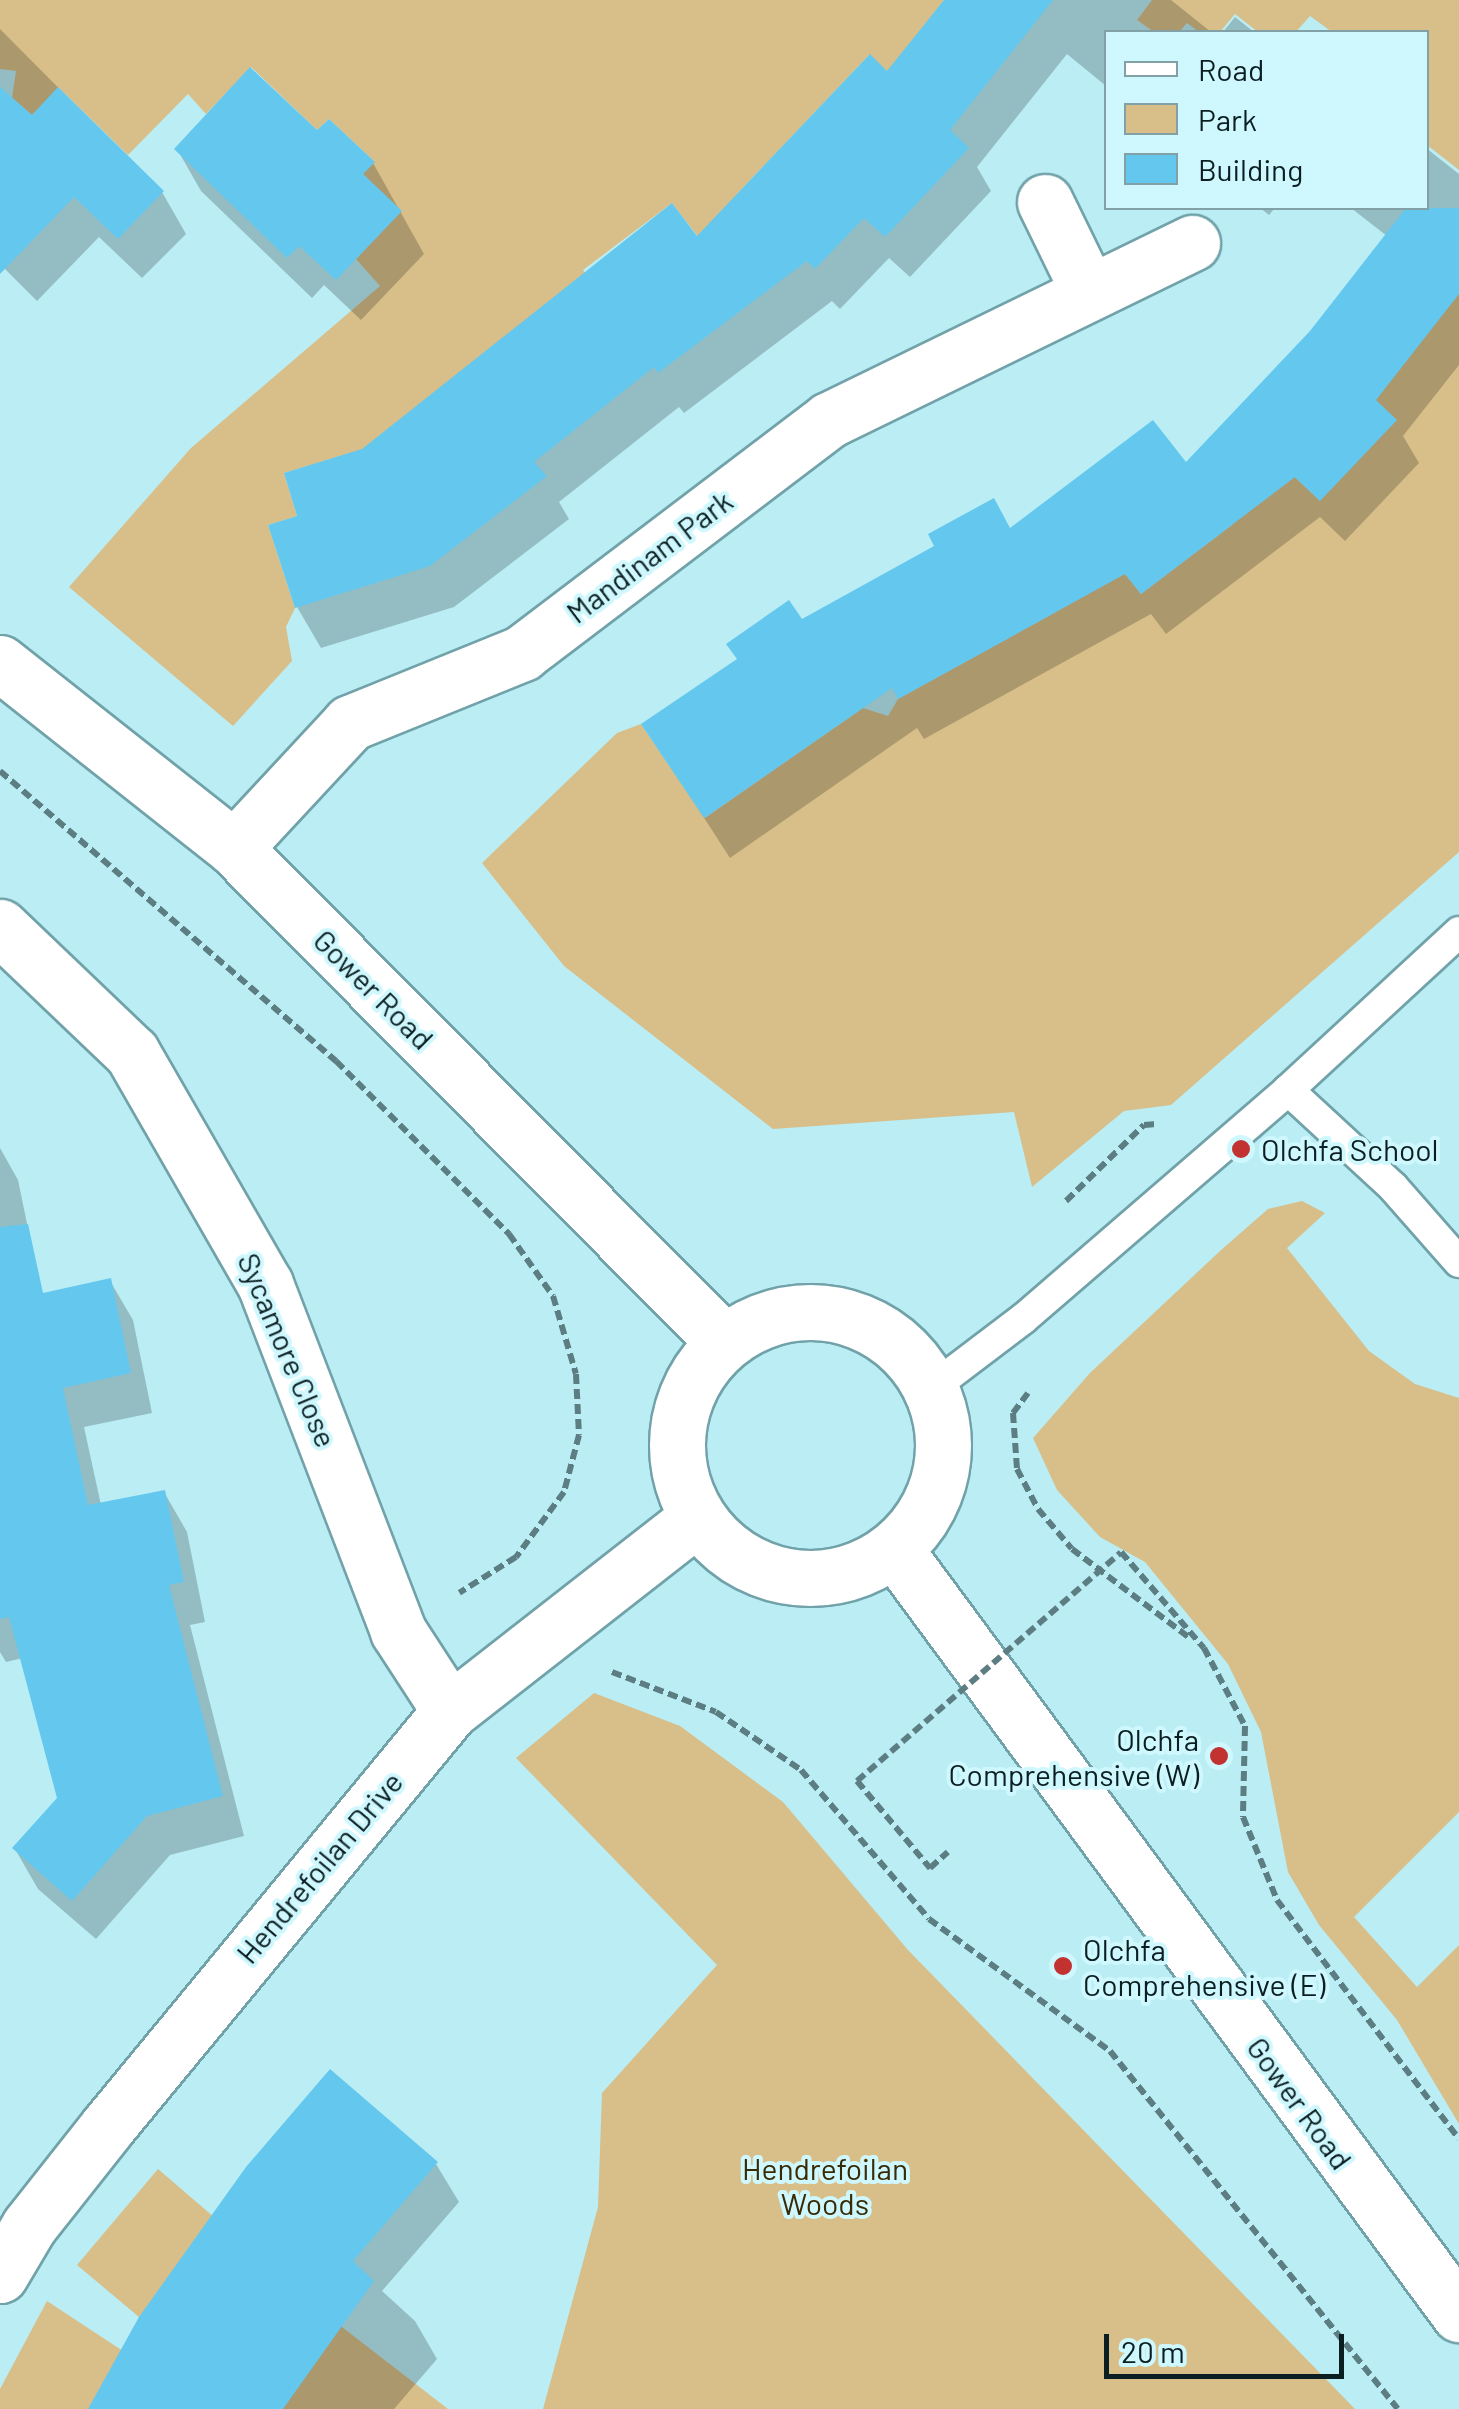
<!DOCTYPE html>
<style>
body{margin:0}
#map{position:relative;width:1459px;height:2409px;overflow:hidden;background:#baedf4;font-family:Barlow,sans-serif}
div>[style]{position:absolute}
[style*='--x']{left:calc(var(--x)*1px);top:calc(var(--y)*1px);width:calc(var(--w)*1px);rotate:calc(var(--a)*1deg)}
.green>*{inset:0;background:#d8bf89}
.shadow>*{inset:0;background:#0003}
.building>*{inset:0;background:#64c7ee}
.path>*{height:6px;margin-top:-3px;transform-origin:0;background:repeating-linear-gradient(90deg,#5c7e83 0 10px,transparent 0 15px)}
.roads{filter:drop-shadow(2px 0 #71a2a9) drop-shadow(-2px 0 #71a2a9) drop-shadow(0 2px #71a2a9) drop-shadow(0 -2px #71a2a9)}
.service>*{height:30px;margin:-15px;padding:0 15px;transform-origin:15px;border-radius:15px;background:#fff}
.minor>*{height:55px;margin:-27.5px;padding:0 27.5px;transform-origin:27.5px;border-radius:27.5px;background:#fff}
.primary>*{height:55px;margin:-27.5px;padding:0 27.5px;transform-origin:27.5px;border-radius:27.5px;background:#fff}
.primary>.ring{margin:-27.5px;padding:0;box-sizing:content-box;background:none;border:55px solid #fff;border-radius:50%}
.path-bridge>*{height:6px;margin-top:-3px;transform-origin:0;background:repeating-linear-gradient(90deg,#5c7e83 0 10px,transparent 0 15px)}
.dots>*{width:28px;height:28px;translate:-50% -50%;box-sizing:border-box;border:5px solid #cff8fe;border-radius:50%}
span{translate:-50% -50%;white-space:nowrap;text-align:center;line-height:1.15;-webkit-text-stroke:8px #cff8fe;paint-order:stroke}
.street-label{font-size:30px;color:#0b1f22}
.poi-label{font-size:30px;color:#0b1f22}
.left{translate:0 -50%;text-align:left}
.right{translate:-100% -50%;text-align:right}
.park-label{font-size:30px;color:#382a05}
.legend{position:absolute;left:1104px;top:30px;width:325px;height:180px;box-sizing:border-box;background:#cff8fe;border:2px solid #81a1a6;margin:0;padding:12px 18px;list-style:none;font-size:30px;color:#0b1f22}
.legend li{display:flex;align-items:center;gap:20px;height:50px}
.legend b{width:50px;border:2px solid #81a1a6}
.scale{position:absolute;left:1104px;top:2334px;width:240px;height:45px;box-sizing:border-box;border:5px solid #0b1f22;border-top:0;padding-left:12px;font-size:30px;line-height:35px;white-space:nowrap;color:#0b1f22;-webkit-text-stroke:8px #cff8fe;paint-order:stroke}
</style>
<div id="map">
<div class="green">
<div style="clip-path:polygon(0 0,944px 0,925px 25px,928px 109px,869px 55px,737px 194px,702px 242px,672px 203px,583px 270px,636px 343px,442px 469px,347px 454px,284px 473px,297px 516px,268px 525px,295px 608px,286px 627px,292px 661px,233px 726px,69px 587px,191px 448px,380px 286px,356px 259px,401px 211px,363px 174px,374px 161px,329px 119px,317px 130px,251px 67px,206px 114px,188px 94px,128px 155px,59px 88px,32px 115px,12px 98px,16px 71px,0 69px)"></div>
<div style="clip-path:polygon(1152px 0,1459px 0,1459px 170px,1427px 145px,1426px 32px,1332px 32px,1310px 16px,1296px 32px,1258px 32px,1235px 14px,1220px 32px,1199px 32px,1187px 23px,1179px 32px,1154px 32px,1137px 20px)"></div>
<div style="clip-path:polygon(1459px 294px,1459px 852px,1171px 1105px,1124px 1111px,1032px 1187px,1014px 1112px,773px 1129px,564px 966px,482px 863px,617px 733px,641px 724px,705px 818px,863px 708px,888px 716px,898px 699px,1056px 612px,1113px 559px,1141px 594px,1232px 525px,1189px 466px,1286px 469px,1319px 500px,1321px 348px)"></div>
<div style="clip-path:polygon(1302px 1201px,1325px 1213px,1287px 1248px,1369px 1351px,1415px 1384px,1459px 1398px,1459px 1812px,1354px 1917px,1417px 1987px,1459px 1945px,1459px 2124px,1397px 2020px,1319px 1925px,1288px 1872px,1261px 1732px,1228px 1664px,1145px 1562px,1100px 1537px,1057px 1490px,1033px 1438px,1090px 1373px,1220px 1251px,1268px 1209px)"></div>
<div style="clip-path:polygon(594px 1693px,680px 1726px,783px 1802px,908px 1950px,1355px 2409px,543px 2409px,598px 2207px,602px 2093px,717px 1965px,516px 1758px)"></div>
<div style="clip-path:polygon(158px 2169px,342px 2327px,448px 2409px,283px 2409px,139px 2317px,77px 2265px)"></div>
<div style="clip-path:polygon(47px 2301px,211px 2409px,0 2409px,0 2389px)"></div>
</div>
<div class="shadow">
<div style="clip-path:polygon(947px 0,1171px 0,1211px 32px,1106px 32px,1106px 86px,1067px 54px,977px 167px,991px 191px,910px 277px,889px 258px,840px 309px,832px 301px,684px 413px,679px 407px,559px 502px,569px 519px,454px 607px,321px 648px,297px 607px,300px 518px,363px 452px,697px 240px,887px 74px)"></div>
<div style="clip-path:polygon(1235px 17px,1254px 32px,1223px 32px)"></div>
<div style="clip-path:polygon(0 29px,162px 192px,186px 234px,142px 278px,99px 237px,37px 301px,4px 268px,0 272px)"></div>
<div style="clip-path:polygon(317px 134px,373px 163px,424px 254px,361px 320px,324px 285px,312px 298px,201px 191px,177px 149px)"></div>
<div style="clip-path:polygon(1426px 148px,1459px 174px,1459px 365px,1403px 436px,1419px 463px,1345px 541px,1320px 517px,1166px 634px,1151px 614px,924px 739px,917px 728px,730px 858px,644px 725px,801px 622px,1186px 466px,1312px 333px,1387px 236px,1351px 208px,1426px 208px)"></div>
<div style="clip-path:polygon(1260px 208px,1275px 208px,1269px 215px)"></div>
<div style="clip-path:polygon(0 1148px,18px 1180px,42px 1296px,110px 1281px,133px 1320px,152px 1413px,84px 1427px,101px 1505px,164px 1492px,187px 1532px,205px 1622px,190px 1625px,244px 1836px,170px 1855px,96px 1939px,38px 1889px,15px 1849px,60px 1798px,23px 1658px,6px 1662px,0 1652px)"></div>
<div style="clip-path:polygon(436px 2164px,459px 2202px,382px 2291px,415px 2321px,437px 2359px,394px 2409px,90px 2409px)"></div>
</div>
<div class="building">
<div style="clip-path:polygon(944px 0,1053px 0,950px 130px,969px 148px,885px 237px,864px 218px,815px 269px,807px 261px,658px 373px,654px 367px,534px 462px,547px 476px,430px 566px,295px 608px,268px 525px,297px 516px,284px 473px,362px 449px,672px 203px,697px 236px,870px 54px,887px 71px)"></div>
<div style="clip-path:polygon(250px 67px,317px 130px,329px 119px,375px 162px,363px 174px,402px 211px,336px 280px,299px 246px,287px 258px,174px 149px)"></div>
<div style="clip-path:polygon(0 87px,32px 115px,58px 87px,164px 191px,118px 239px,74px 197px,0 274px)"></div>
<div style="clip-path:polygon(1406px 208px,1459px 208px,1459px 294px,1376px 400px,1397px 420px,1320px 501px,1295px 477px,1141px 594px,1125px 574px,898px 699px,892px 688px,704px 818px,641px 724px,737px 659px,726px 644px,789px 600px,802px 619px,934px 546px,928px 534px,994px 498px,1010px 528px,1153px 420px,1186px 462px,1310px 331px)"></div>
<div style="clip-path:polygon(28px 1224px,43px 1293px,111px 1278px,131px 1373px,63px 1388px,88px 1505px,165px 1490px,184px 1582px,169px 1585px,223px 1796px,147px 1816px,72px 1901px,12px 1848px,57px 1798px,9px 1617px,0 1619px,0 1227px)"></div>
<div style="clip-path:polygon(330px 2069px,438px 2162px,353px 2261px,374px 2281px,283px 2409px,88px 2409px,139px 2317px,246px 2167px)"></div>
</div>
<div class="path">
<div style="--x:0;--y:771;--w:444;--a:40.8"></div>
<div style="--x:336;--y:1061;--w:245;--a:45"></div>
<div style="--x:509;--y:1234;--w:76;--a:54.6"></div>
<div style="--x:553;--y:1296;--w:81;--a:73.6"></div>
<div style="--x:576;--y:1374;--w:61;--a:87.2"></div>
<div style="--x:579;--y:1435;--w:59;--a:104.7"></div>
<div style="--x:564;--y:1492;--w:81;--a:126.4"></div>
<div style="--x:516;--y:1557;--w:67;--a:147.7"></div>
<div style="--x:1066;--y:1201;--w:109;--a:-44.3"></div>
<div style="--x:1144;--y:1125;--w:13;--a:-4"></div>
<div style="--x:1028;--y:1393;--w:25;--a:127"></div>
<div style="--x:1013;--y:1413;--w:56;--a:85.9"></div>
<div style="--x:1017;--y:1469;--w:45;--a:62.3"></div>
<div style="--x:1038;--y:1509;--w:52;--a:49.6"></div>
<div style="--x:1072;--y:1549;--w:149;--a:37.1"></div>
<div style="--x:1121;--y:1552;--w:127;--a:49.2"></div>
<div style="--x:1204;--y:1648;--w:88;--a:62.3"></div>
<div style="--x:1245;--y:1726;--w:91;--a:91.3"></div>
<div style="--x:1243;--y:1817;--w:90;--a:67.7"></div>
<div style="--x:1277;--y:1900;--w:300;--a:52.7"></div>
<div style="--x:612;--y:1672;--w:111;--a:21"></div>
<div style="--x:716;--y:1712;--w:103;--a:34.3"></div>
<div style="--x:801;--y:1770;--w:196;--a:49.3"></div>
<div style="--x:929;--y:1919;--w:224;--a:36.1"></div>
<div style="--x:1110;--y:2051;--w:459;--a:51.2"></div>
<div style="--x:857;--y:1781;--w:114;--a:50"></div>
<div style="--x:930;--y:1868;--w:24;--a:-42"></div>
</div>
<div class="roads">
<div class="service">
<div style="--x:1288;--y:1090;--w:233;--a:-42.7"></div>
<div style="--x:932;--y:1388;--w:114;--a:-37.2"></div>
<div style="--x:1023;--y:1319;--w:350;--a:-40.8"></div>
<div style="--x:1288;--y:1090;--w:143;--a:42.7"></div>
<div style="--x:1393;--y:1187;--w:100;--a:48.7"></div>
</div>
<div class="minor">
<div style="--x:1045;--y:202;--w:98;--a:64"></div>
<div style="--x:234;--y:848;--w:171;--a:-47.1"></div>
<div style="--x:350;--y:723;--w:186;--a:-22.1"></div>
<div style="--x:522;--y:653;--w:385;--a:-37.2"></div>
<div style="--x:829;--y:420;--w:404;--a:-26"></div>
<div style="--x:0;--y:927;--w:182;--a:43.7"></div>
<div style="--x:132;--y:1053;--w:267;--a:60.1"></div>
<div style="--x:265;--y:1284;--w:372;--a:69"></div>
<div style="--x:398;--y:1631;--w:95;--a:57"></div>
<div style="--x:0;--y:2275;--w:57;--a:-59.4"></div>
<div style="--x:29;--y:2226;--w:127;--a:-51.7"></div>
<div style="--x:108;--y:2126;--w:538;--a:-50.51"></div>
<div style="--x:450;--y:1711;--w:313;--a:-38"></div>
</div>
<div class="primary">
<div style="--x:0;--y:663;--w:298;--a:38.3"></div>
<div style="--x:234;--y:848;--w:696;--a:45.23"></div>
<div class="ring" style="left:677px;top:1312px;width:211px;height:211px"></div>
<div style="--x:895;--y:1550;--w:950;--a:53.56"></div>
</div>
</div>
<div class="path-bridge">
<div style="--x:857;--y:1781;--w:349;--a:-40.9"></div>
</div>
<div class="dots">
<div style="left:1241px;top:1149px;background:#c13231"></div>
<div style="left:1219px;top:1756px;background:#c13231"></div>
<div style="left:1063px;top:1966px;background:#c13231"></div>
</div>
<div class="street-label">
<span style="left:649px;top:556px;rotate:-37deg">Mandinam Park</span>
<span style="left:374px;top:989px;rotate:45deg">Gower Road</span>
<span style="left:288px;top:1350px;rotate:67deg">Sycamore Close</span>
<span style="left:319px;top:1867px;rotate:-50deg">Hendrefoilan Drive</span>
<span style="left:1300px;top:2103px;rotate:54deg">Gower Road</span>
</div>
<div class="poi-label">
<span class="left" style="left:1261px;top:1149px">Olchfa School</span>
<span class="right" style="left:1199px;top:1756px">Olchfa<br>Comprehensive (W)</span>
<span class="left" style="left:1083px;top:1966px">Olchfa<br>Comprehensive (E)</span>
</div>
<div class="park-label">
<span style="left:825px;top:2185px">Hendrefoilan<br>Woods</span>
</div>
<ul class="legend">
<li><b style="height:12px;background:#fff"></b>Road</li>
<li><b style="height:28px;background:#d8bf89"></b>Park</li>
<li><b style="height:28px;background:#64c7ee"></b>Building</li>
</ul>
<div class="scale">20 m</div>
</div>
